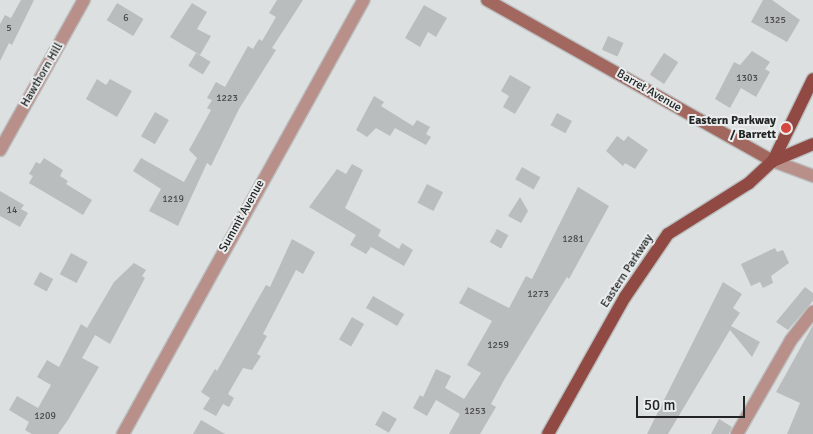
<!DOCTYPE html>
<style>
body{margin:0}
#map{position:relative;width:813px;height:434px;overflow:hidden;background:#dce0e0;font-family:Signika,sans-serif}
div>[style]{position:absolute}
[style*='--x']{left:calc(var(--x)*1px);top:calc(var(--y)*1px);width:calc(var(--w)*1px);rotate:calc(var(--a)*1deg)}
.building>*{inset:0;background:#b9bdbd;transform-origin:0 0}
.roads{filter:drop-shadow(1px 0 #bbbebe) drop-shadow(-1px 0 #bbbebe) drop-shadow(0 1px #bbbebe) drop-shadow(0 -1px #bbbebe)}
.street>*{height:12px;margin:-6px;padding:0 6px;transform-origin:6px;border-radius:6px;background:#b88f89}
.secondary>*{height:12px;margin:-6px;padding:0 6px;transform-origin:6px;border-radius:6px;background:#a26860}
.primary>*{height:12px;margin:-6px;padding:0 6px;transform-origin:6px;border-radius:6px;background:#904a43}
.dots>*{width:14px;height:14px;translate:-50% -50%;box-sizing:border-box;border:2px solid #e9eded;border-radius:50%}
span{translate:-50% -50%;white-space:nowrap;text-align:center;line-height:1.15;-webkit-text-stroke:4px #e9eded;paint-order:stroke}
.number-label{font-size:10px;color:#484b4a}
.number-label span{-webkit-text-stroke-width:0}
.street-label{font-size:12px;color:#232524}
.poi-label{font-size:12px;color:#232524;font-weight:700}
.right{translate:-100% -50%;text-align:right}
.scale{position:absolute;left:636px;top:396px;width:109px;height:22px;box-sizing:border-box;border:2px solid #232524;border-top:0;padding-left:6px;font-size:15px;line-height:18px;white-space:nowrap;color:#232524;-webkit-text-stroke:4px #e9eded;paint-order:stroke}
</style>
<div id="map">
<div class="building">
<div style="clip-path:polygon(21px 0,34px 0,12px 45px,9px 43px,0 61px,0 24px,5px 15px,11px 18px)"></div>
<div style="clip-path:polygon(277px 0,303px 0,272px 48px,276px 50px,239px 109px,211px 166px,207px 163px,178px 226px,149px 211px,161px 189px,133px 171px,141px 158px,184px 182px,197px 158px,189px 150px,211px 110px,207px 108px,212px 100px,207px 98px,216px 82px,225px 87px,248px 46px,253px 49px,259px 39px,262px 41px,276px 17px,269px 13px)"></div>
<div style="clip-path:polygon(763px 0,772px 0,800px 20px,787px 42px,751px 22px)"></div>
<div style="left:117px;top:3px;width:31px;height:20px;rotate:31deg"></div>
<div style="clip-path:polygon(192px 3px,207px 12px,197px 29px,211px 36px,200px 55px,170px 37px)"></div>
<div style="clip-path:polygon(424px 5px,447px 18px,436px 37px,428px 32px,420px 47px,405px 38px)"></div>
<div style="left:608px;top:36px;width:17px;height:15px;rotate:24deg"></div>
<div style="clip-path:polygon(752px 51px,770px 62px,765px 69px,770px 72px,756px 97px,741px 88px,730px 108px,715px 99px,734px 62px,740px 65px)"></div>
<div style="left:196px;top:53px;width:17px;height:15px;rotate:31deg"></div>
<div style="left:664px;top:53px;width:17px;height:26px;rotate:33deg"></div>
<div style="clip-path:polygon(510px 75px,531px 87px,515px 114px,503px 107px,509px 96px,501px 91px)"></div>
<div style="clip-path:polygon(97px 79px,106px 85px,110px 79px,132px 91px,117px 117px,86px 99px)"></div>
<div style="clip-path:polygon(374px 96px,384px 102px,381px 106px,413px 126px,417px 120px,430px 127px,426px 134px,431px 137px,426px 145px,395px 128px,390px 136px,376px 128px,367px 137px,356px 130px)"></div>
<div style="left:155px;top:112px;width:16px;height:28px;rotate:30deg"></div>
<div style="left:557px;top:113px;width:17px;height:14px;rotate:28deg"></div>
<div style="clip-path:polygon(617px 136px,624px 141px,628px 136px,648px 150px,635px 169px,625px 163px,623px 166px,606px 151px)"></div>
<div style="clip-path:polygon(44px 158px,63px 170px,60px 176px,68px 181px,66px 184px,92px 200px,83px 215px,29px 183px,33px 176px,29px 174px,36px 162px,40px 164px)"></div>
<div style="clip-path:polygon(352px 164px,363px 170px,345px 208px,381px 230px,378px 236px,399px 249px,402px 243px,413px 250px,404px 266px,371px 247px,366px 254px,350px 245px,356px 235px,309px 207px,337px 169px,346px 174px)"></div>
<div style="left:522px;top:167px;width:21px;height:14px;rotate:29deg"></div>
<div style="left:427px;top:184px;width:18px;height:21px;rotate:27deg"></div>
<div style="clip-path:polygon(578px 187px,609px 206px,569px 279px,567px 277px,504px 380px,491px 404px,496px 407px,480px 434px,449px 434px,460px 414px,436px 400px,427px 416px,413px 408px,420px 395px,423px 397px,436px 369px,451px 376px,445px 388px,464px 399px,481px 373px,467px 365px,492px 321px,459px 303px,468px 287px,509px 308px,526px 276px,532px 279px)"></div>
<div style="clip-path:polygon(0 191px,24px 205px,21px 209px,28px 213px,20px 227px,0 216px)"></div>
<div style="clip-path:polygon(520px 197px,528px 211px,521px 223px,508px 216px)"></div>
<div style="left:497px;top:229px;width:13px;height:15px;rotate:29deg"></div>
<div style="clip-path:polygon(292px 239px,315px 252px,303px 274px,296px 270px,263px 334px,267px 336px,257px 354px,261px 356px,252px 370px,243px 368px,228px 394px,234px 398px,229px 407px,223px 404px,216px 416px,203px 409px,210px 398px,201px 392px,215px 369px,217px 371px,266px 285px,270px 287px)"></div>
<div style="clip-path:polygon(775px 248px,777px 252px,783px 250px,789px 263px,771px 276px,773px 283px,763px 288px,760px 282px,751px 286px,741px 264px)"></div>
<div style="left:71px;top:253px;width:19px;height:24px;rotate:28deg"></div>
<div style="clip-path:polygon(134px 263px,146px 270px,142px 276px,145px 278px,110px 344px,95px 335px,82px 358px,99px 367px,68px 420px,58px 434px,32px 434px,25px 430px,29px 422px,9px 410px,17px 396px,38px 408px,51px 385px,37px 377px,47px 360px,59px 367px,81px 324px,87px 328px,114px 282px)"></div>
<div style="left:40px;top:272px;width:15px;height:14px;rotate:28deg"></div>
<div style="clip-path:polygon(723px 282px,742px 294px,733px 308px,740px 313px,731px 326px,760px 342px,752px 357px,730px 330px,668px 434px,647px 434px)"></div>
<div style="clip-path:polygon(805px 287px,813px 293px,813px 301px,788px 330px,776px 322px)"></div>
<div style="left:373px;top:296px;width:36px;height:14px;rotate:30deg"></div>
<div style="left:352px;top:317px;width:14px;height:26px;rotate:30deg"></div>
<div style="clip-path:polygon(813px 325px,813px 434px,787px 434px,800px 403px,776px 392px)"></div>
<div style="left:383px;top:411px;width:16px;height:16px;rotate:30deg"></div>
<div style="clip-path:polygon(719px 419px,732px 427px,729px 434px,711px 434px)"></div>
<div style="clip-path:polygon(201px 420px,225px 434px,193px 434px)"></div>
</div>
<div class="roads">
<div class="street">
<div style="--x:0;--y:150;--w:172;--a:-60.8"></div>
<div style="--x:773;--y:161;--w:43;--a:20.6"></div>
<div style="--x:123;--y:434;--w:496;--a:-61"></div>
<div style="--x:737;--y:434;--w:108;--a:-60.1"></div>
<div style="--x:791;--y:340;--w:36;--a:-52"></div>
</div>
<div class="secondary">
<div style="--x:487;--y:0;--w:328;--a:29.4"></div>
</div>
<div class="primary">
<div style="--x:773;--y:161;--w:91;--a:-64"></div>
<div style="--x:548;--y:434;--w:157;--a:-60.7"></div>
<div style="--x:625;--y:297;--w:76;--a:-55.7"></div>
<div style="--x:668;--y:234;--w:96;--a:-32.2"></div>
<div style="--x:749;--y:183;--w:33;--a:-43"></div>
<div style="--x:773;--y:161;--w:43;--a:-23"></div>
</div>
</div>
<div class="dots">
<div style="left:786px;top:128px;background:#d6483f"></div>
</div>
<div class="number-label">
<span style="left:126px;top:19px">6</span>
<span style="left:775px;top:21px">1325</span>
<span style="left:9px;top:29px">5</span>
<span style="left:747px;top:79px">1303</span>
<span style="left:227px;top:99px">1223</span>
<span style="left:173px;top:200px">1219</span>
<span style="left:12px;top:211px">14</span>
<span style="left:573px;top:240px">1281</span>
<span style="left:538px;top:295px">1273</span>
<span style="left:498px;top:346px">1259</span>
<span style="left:475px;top:412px">1253</span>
<span style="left:45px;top:417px">1209</span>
</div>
<div class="street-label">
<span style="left:42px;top:75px;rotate:-60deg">Hawthorn Hill</span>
<span style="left:649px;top:91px;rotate:30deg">Barret Avenue</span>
<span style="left:242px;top:216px;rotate:-61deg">Summit Avenue</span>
<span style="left:627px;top:271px;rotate:-57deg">Eastern Parkway</span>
</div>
<div class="poi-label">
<span class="right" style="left:776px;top:128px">Eastern Parkway<br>/ Barrett</span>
</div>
<div class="scale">50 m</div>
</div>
